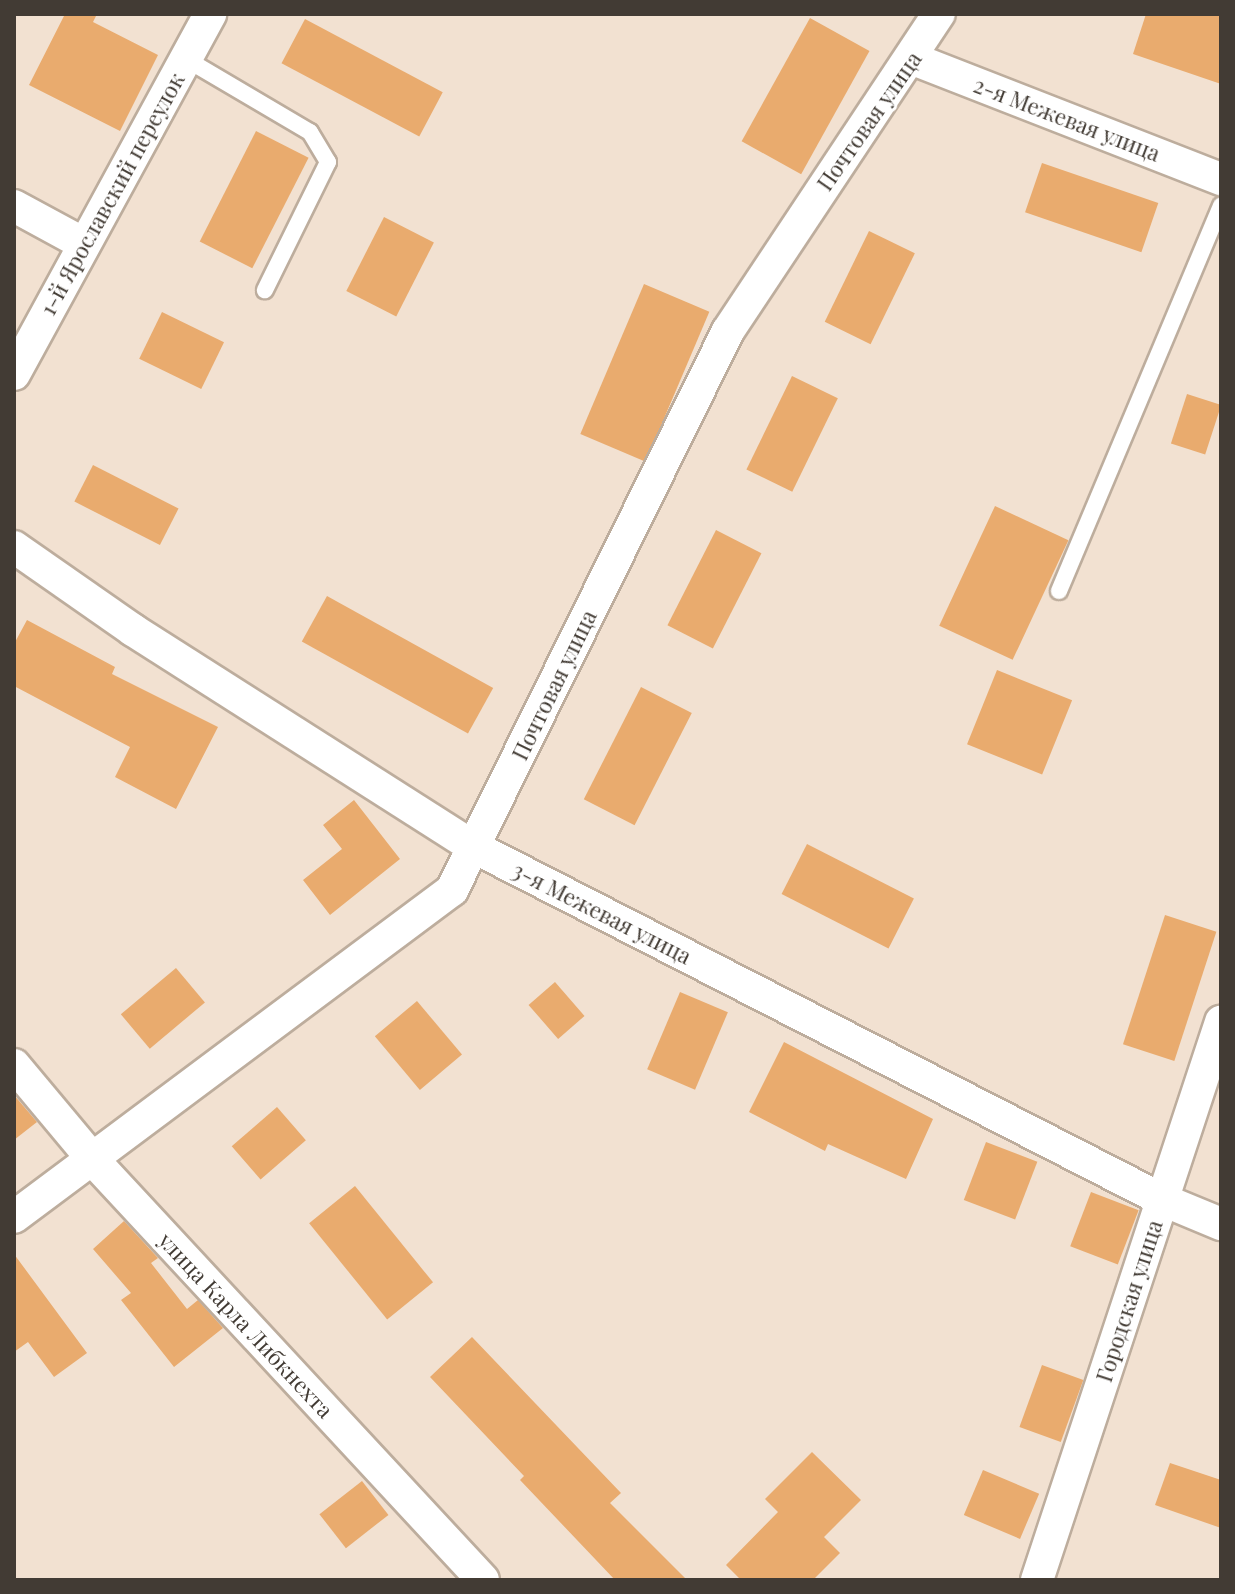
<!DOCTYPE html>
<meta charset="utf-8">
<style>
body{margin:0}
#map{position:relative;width:1235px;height:1594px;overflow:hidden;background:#f2e1d1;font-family:"Playfair Display",serif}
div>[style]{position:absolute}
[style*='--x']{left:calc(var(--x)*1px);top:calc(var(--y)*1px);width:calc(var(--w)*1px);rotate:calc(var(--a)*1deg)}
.building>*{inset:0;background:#e9ab6e;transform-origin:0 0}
.roads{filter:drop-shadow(2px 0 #bdad9d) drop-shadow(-2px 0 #bdad9d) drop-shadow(0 2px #bdad9d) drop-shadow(0 -2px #bdad9d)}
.service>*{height:16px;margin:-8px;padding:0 8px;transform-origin:8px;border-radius:8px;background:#fff}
.minor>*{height:32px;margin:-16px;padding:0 16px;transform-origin:16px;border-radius:16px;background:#fff}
span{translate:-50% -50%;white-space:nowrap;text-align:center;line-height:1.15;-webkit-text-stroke:6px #fff;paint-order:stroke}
.street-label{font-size:22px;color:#423b34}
.frame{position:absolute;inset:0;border:16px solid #423b34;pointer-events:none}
</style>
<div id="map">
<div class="building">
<div style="clip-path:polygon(65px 14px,97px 14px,93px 22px,158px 55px,120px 131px,29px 85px)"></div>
<div style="clip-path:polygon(1146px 14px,1221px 14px,1221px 84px,1133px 54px)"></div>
<div style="left:810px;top:18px;width:68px;height:141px;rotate:29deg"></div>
<div style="left:305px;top:19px;width:156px;height:50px;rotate:28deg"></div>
<div style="left:256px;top:131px;width:59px;height:124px;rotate:27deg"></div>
<div style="left:1042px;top:163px;width:123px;height:52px;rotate:19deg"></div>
<div style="left:384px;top:217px;width:56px;height:83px;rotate:27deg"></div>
<div style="left:869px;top:231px;width:51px;height:101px;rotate:26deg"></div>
<div style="left:644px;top:284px;width:71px;height:163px;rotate:23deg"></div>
<div style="left:162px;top:312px;width:69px;height:52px;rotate:26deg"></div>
<div style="left:792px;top:376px;width:51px;height:104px;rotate:26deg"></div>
<div style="left:1187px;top:394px;width:36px;height:52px;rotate:18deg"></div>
<div style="left:93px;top:465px;width:96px;height:41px;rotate:27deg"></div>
<div style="left:995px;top:506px;width:81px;height:132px;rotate:25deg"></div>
<div style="left:716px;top:530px;width:51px;height:107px;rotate:27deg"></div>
<div style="left:327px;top:596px;width:190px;height:52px;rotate:29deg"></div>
<div style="clip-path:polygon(27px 620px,115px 667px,112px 674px,218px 727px,176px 809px,115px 777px,130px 747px,14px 686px,14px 644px)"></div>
<div style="left:997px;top:670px;width:81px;height:80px;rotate:22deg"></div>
<div style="left:641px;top:687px;width:57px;height:126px;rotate:27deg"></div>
<div style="clip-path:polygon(354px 800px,400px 859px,330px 915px,303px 880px,342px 849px,323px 825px)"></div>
<div style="left:807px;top:844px;width:120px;height:56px;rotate:27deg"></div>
<div style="left:1165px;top:915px;width:54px;height:136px;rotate:18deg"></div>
<div style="left:176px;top:968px;width:45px;height:72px;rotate:50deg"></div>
<div style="left:555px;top:982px;width:45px;height:35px;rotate:49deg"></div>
<div style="left:680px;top:992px;width:52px;height:84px;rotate:23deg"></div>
<div style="left:417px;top:1001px;width:70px;height:55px;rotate:50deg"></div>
<div style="clip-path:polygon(784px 1042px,933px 1119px,906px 1179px,828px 1144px,825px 1151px,749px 1112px)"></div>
<div style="clip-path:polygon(14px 1095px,37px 1122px,14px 1140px)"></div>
<div style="left:277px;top:1107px;width:44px;height:60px;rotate:49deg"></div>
<div style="left:986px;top:1142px;width:55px;height:62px;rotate:21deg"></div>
<div style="left:355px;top:1186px;width:124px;height:59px;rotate:51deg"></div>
<div style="left:1091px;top:1192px;width:51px;height:58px;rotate:21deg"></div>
<div style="clip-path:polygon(124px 1221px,158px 1258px,151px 1263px,187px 1309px,198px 1300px,223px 1328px,174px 1367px,121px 1300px,131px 1293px,93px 1249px)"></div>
<div style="clip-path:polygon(14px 1254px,87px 1353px,54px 1377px,28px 1342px,14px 1352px)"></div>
<div style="clip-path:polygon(472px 1337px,621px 1493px,610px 1503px,687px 1580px,615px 1580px,520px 1480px,524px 1476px,430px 1377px)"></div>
<div style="left:1042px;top:1365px;width:44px;height:66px;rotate:20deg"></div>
<div style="clip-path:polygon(812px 1452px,861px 1500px,824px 1537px,840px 1553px,813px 1580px,741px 1580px,726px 1565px,778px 1512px,765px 1499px)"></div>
<div style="clip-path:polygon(1170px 1463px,1221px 1480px,1221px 1528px,1155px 1505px)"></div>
<div style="left:983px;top:1470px;width:61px;height:49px;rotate:23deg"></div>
<div style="left:362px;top:1481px;width:43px;height:54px;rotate:52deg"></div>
</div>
<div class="roads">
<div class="service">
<div style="--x:186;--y:59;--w:144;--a:30.5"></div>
<div style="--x:310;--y:132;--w:35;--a:59"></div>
<div style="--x:328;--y:162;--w:143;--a:116.2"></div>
<div style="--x:1059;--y:591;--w:418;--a:-67.2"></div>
</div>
<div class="minor">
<div style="--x:913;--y:59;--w:331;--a:21.3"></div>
<div style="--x:14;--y:206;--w:80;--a:28.5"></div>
<div style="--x:14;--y:374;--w:410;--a:-61.4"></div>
<div style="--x:14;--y:547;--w:145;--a:34.9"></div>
<div style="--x:133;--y:630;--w:404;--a:32.5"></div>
<div style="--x:474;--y:847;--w:774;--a:27.13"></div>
<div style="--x:1163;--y:1200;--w:63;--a:22.5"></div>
<div style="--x:14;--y:1065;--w:126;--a:50.1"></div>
<div style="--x:95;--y:1162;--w:570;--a:47.13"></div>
<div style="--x:14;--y:1217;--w:547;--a:-36.74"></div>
<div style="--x:452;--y:890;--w:623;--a:-63.72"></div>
<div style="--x:728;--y:331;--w:381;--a:-56.4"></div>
<div style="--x:1037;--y:1580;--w:588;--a:-71.75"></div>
</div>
</div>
<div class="street-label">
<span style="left:1067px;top:119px;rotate:21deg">2-я Межевая улица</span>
<span style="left:869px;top:121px;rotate:-55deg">Почтовая улица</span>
<span style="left:112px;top:194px;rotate:-61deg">1-й Ярославский переулок</span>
<span style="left:554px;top:685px;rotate:-64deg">Почтовая улица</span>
<span style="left:602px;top:913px;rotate:27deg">3-я Межевая улица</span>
<span style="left:1129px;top:1301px;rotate:-72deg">Городская улица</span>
<span style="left:246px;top:1325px;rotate:47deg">улица Карла Либкнехта</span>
</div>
<div class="frame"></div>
</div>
